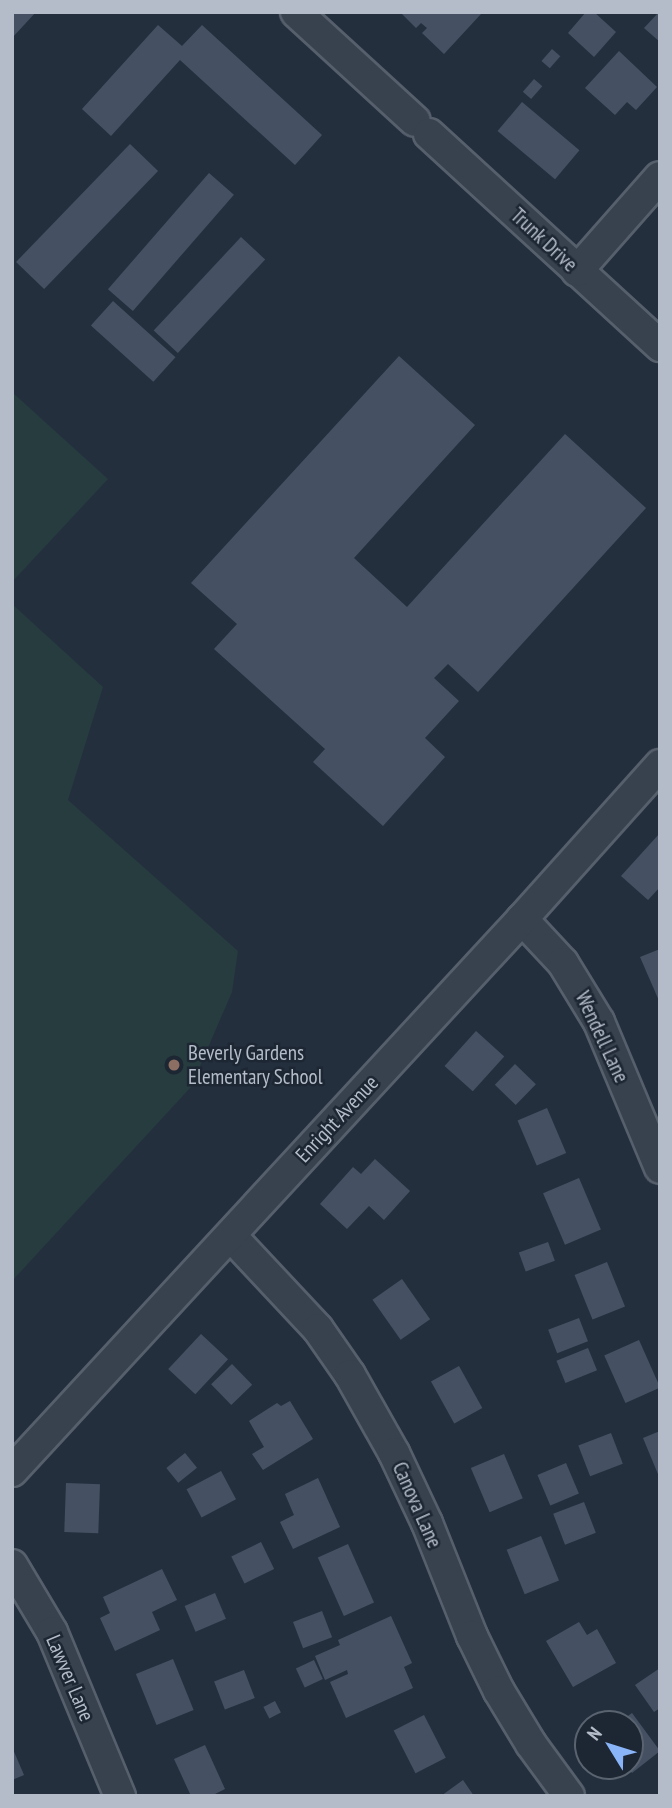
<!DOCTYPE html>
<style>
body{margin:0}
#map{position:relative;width:672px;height:1808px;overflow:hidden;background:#242f3e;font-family:"PT Sans Narrow",sans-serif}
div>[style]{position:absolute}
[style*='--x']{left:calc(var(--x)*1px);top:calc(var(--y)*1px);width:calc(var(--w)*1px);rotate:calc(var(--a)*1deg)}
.green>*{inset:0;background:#263c3f}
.building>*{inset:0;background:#455162;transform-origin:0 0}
.roads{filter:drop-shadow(2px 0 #565f6c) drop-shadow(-2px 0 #565f6c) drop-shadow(0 2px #565f6c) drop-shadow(0 -2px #565f6c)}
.minor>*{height:30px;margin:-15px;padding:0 15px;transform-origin:15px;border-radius:15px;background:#38414e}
.dots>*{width:19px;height:19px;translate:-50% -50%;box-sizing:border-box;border:4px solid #1d2633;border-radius:50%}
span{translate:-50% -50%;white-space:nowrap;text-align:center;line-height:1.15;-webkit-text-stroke:5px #1d2633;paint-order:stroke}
.street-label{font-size:21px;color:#b4bcc9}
.poi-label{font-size:21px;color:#b4bcc9}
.left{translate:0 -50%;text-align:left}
.frame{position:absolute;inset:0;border:14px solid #b4bcc9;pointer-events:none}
.north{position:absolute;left:574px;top:1710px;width:70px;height:70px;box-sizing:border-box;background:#1d2633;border:2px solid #59626f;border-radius:50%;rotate:308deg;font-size:19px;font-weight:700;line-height:28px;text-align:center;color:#b4bcc9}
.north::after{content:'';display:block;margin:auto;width:24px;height:32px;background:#8ab4f8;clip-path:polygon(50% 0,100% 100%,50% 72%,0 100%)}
</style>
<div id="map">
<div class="green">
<div style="clip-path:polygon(12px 392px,108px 479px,12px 582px)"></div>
<div style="clip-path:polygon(12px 604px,103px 687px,68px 800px,238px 951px,232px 992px,191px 1087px,12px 1281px)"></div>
</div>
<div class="building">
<div style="clip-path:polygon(12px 12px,36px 12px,12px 38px)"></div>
<div style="clip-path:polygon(400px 12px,479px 12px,481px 14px,444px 54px,422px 33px,427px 28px,421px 23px,416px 28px)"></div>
<div style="clip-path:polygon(586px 12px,594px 12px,616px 32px,594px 57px,568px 33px)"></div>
<div style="clip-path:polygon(659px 12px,660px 12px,660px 42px,644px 28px)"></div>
<div style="clip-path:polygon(158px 25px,182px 46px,202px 25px,322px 135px,295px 165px,180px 60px,111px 136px,82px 109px)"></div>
<div style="left:552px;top:49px;width:11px;height:16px;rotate:41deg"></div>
<div style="clip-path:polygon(619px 51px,657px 87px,636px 110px,627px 102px,615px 115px,585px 88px)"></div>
<div style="left:534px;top:79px;width:11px;height:17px;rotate:41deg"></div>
<div style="left:522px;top:102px;width:75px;height:38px;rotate:40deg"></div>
<div style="left:130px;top:144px;width:39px;height:164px;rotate:44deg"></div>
<div style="left:209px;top:173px;width:33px;height:154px;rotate:41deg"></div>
<div style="left:241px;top:237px;width:33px;height:128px;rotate:43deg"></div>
<div style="left:113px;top:301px;width:84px;height:33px;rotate:42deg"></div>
<div style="clip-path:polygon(399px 356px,475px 425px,354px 558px,407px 607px,565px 434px,646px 508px,478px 692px,448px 664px,434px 678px,459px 701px,425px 738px,445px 757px,383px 826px,313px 762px,325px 749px,214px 649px,237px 624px,191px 583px)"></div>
<div style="clip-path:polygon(660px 833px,660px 887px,648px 900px,621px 876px)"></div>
<div style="clip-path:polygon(660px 949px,660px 1003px,640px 957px)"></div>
<div style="left:476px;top:1031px;width:38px;height:47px;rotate:42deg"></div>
<div style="left:515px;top:1064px;width:29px;height:29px;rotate:44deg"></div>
<div style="left:547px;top:1108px;width:49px;height:32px;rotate:67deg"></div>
<div style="clip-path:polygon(375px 1159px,410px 1191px,384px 1220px,369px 1206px,347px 1229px,320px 1204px,353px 1167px,361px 1174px)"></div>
<div style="left:579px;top:1178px;width:56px;height:39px;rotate:67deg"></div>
<div style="left:548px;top:1242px;width:20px;height:31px;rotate:70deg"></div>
<div style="left:607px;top:1262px;width:48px;height:35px;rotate:68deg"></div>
<div style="left:402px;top:1279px;width:49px;height:36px;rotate:55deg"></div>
<div style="left:579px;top:1318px;width:25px;height:33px;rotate:69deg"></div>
<div style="left:201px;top:1334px;width:37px;height:48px;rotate:43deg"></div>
<div style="left:639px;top:1340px;width:52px;height:38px;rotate:66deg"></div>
<div style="left:588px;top:1348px;width:24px;height:34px;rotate:68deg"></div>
<div style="left:232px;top:1364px;width:29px;height:29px;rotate:46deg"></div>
<div style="left:459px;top:1366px;width:48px;height:32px;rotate:61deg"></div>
<div style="clip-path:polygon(290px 1401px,313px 1439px,263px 1470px,252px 1454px,264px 1447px,249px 1421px,277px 1403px,281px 1406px)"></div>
<div style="clip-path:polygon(660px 1431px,660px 1479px,643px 1438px)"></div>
<div style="left:611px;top:1433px;width:33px;height:35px;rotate:69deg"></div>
<div style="left:185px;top:1453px;width:19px;height:24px;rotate:51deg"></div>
<div style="left:504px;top:1454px;width:48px;height:36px;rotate:67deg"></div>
<div style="left:566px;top:1463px;width:33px;height:31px;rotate:67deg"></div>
<div style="left:221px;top:1471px;width:32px;height:39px;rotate:62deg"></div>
<div style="clip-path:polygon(318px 1478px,340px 1527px,293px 1549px,280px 1522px,294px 1515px,285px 1494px)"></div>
<div style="left:66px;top:1483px;width:34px;height:49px;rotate:2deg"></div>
<div style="left:584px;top:1502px;width:33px;height:33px;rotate:69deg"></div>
<div style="left:541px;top:1536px;width:48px;height:37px;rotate:68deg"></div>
<div style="left:261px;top:1542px;width:30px;height:33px;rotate:64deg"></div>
<div style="left:348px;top:1544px;width:64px;height:33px;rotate:66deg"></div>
<div style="clip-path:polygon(162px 1569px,177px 1600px,152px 1612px,160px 1630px,115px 1651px,100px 1618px,110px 1613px,103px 1597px)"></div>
<div style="left:215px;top:1593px;width:28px;height:33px;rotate:67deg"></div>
<div style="left:322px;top:1611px;width:28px;height:31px;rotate:69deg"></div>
<div style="clip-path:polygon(391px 1616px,412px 1663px,404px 1667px,413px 1688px,346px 1718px,330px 1682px,348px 1674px,347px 1670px,325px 1680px,315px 1656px,340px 1645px,338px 1640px)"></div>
<div style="clip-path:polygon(579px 1622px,587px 1635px,597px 1629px,616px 1663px,573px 1687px,546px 1641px)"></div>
<div style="left:173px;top:1659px;width:55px;height:40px;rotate:68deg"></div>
<div style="left:314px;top:1660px;width:21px;height:20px;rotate:65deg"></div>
<div style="clip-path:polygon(660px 1668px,660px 1708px,654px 1712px,635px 1685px)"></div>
<div style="left:244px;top:1670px;width:30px;height:32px;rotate:69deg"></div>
<div style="left:275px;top:1701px;width:13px;height:13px;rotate:63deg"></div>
<div style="clip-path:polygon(632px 1713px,660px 1751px,632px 1773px,627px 1766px,630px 1766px,630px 1724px,617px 1724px)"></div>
<div style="left:424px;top:1715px;width:48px;height:34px;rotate:63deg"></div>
<div style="clip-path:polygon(205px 1745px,225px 1789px,211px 1796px,191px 1796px,174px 1759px)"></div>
<div style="clip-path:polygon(12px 1747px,24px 1775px,12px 1780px)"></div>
<div style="clip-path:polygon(463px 1780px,474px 1796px,441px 1796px)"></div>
</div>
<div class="roads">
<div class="minor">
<div style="--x:296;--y:12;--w:161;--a:42.5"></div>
<div style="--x:429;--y:134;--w:314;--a:42.5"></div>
<div style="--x:577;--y:271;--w:125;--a:-48.6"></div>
<div style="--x:522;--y:919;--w:60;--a:47"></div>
<div style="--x:563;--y:963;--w:69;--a:58.6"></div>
<div style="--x:599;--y:1022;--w:158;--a:67.3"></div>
<div style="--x:231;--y:1236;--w:127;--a:46.9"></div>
<div style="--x:318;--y:1329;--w:56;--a:55.2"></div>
<div style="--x:350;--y:1375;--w:90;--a:60.6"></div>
<div style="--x:394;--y:1453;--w:77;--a:64.8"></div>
<div style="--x:427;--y:1523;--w:122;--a:68.3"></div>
<div style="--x:472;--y:1636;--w:61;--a:63.9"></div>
<div style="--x:499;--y:1691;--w:62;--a:58.9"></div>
<div style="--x:531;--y:1744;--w:64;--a:53.8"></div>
<div style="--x:12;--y:1471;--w:752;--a:-47.26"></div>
<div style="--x:522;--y:919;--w:207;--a:-48.1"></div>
<div style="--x:12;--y:1565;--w:78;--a:59.2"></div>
<div style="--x:52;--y:1632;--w:178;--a:67.5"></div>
</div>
</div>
<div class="dots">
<div style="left:174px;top:1065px;background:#8d6e63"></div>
</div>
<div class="street-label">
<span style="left:544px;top:240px;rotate:43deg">Trunk Drive</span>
<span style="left:602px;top:1037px;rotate:65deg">Wendell Lane</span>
<span style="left:337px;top:1119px;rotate:-47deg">Enright Avenue</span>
<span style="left:417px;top:1505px;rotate:66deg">Canova Lane</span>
<span style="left:70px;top:1678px;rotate:67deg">Lawver Lane</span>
</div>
<div class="poi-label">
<span class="left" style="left:188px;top:1065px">Beverly Gardens<br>Elementary School</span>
</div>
<div class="frame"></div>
<div class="north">N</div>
</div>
